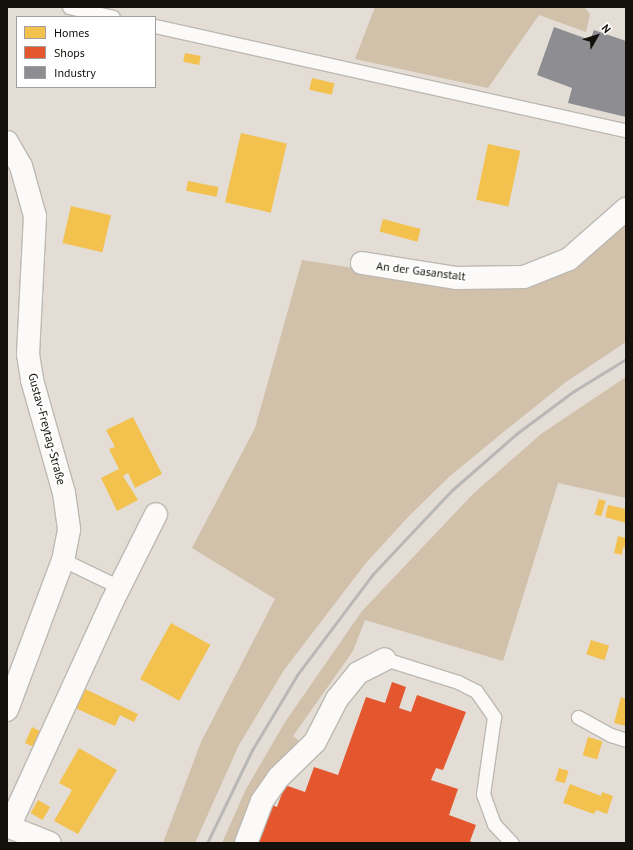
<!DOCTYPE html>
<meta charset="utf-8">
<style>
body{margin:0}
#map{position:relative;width:633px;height:850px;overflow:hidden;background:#e3ddd5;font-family:"PT Sans",sans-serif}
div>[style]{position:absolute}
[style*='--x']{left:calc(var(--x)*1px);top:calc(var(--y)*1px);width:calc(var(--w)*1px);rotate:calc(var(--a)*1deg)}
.green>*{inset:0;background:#d1c0aa}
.homes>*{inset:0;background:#f2c14e;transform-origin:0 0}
.shops>*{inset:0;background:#e4572e}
.industry>*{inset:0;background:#8d8d92}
.roads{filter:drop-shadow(1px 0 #bdb9b2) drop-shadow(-1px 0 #bdb9b2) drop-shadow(0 1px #bdb9b2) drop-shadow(0 -1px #bdb9b2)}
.lane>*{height:13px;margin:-6.5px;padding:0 6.5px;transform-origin:6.5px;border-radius:6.5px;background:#fbfaf9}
.street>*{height:22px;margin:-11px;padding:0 11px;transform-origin:11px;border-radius:11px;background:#fbfaf9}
.rail>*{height:3px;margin:-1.5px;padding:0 1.5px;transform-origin:1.5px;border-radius:1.5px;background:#b9b8b6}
span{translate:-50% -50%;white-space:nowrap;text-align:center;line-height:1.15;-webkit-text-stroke:4px #fff;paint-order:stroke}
.street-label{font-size:12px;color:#14100b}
.frame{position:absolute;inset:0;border:8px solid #14100b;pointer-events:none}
.legend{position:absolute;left:16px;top:16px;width:140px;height:72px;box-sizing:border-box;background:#fff;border:1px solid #a19f9d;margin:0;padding:5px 7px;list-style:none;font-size:12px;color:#14100b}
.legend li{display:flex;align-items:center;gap:8px;height:20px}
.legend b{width:20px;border:1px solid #a19f9d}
.north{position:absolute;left:577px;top:16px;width:40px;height:40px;-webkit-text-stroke:3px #fff;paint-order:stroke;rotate:51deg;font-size:11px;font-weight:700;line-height:16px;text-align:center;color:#14100b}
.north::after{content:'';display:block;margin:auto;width:14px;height:18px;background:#14100b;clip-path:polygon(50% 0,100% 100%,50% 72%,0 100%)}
</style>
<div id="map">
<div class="green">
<div style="clip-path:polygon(375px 7px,584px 7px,590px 14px,586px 32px,539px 15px,488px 88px,355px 59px)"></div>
<div style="clip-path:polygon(626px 219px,626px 342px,566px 382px,511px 426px,450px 476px,409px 516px,366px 563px,284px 670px,239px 745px,195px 843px,163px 843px,201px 742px,275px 599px,192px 548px,255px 428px,302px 260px,465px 285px,524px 286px)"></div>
<div style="clip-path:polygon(626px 377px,626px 498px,558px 483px,503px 661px,365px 620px,353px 651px,293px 736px,299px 741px,267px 775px,253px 798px,236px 843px,222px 843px,246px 789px,285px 722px,362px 611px,474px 493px,541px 434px)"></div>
</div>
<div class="homes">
<div style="left:185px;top:53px;width:16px;height:9px;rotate:11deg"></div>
<div style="left:312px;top:78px;width:23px;height:12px;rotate:13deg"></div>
<div style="left:241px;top:133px;width:47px;height:71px;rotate:13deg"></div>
<div style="left:488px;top:144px;width:33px;height:57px;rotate:12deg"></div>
<div style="left:188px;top:181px;width:31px;height:10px;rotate:11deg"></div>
<div style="left:71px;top:206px;width:41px;height:38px;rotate:13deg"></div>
<div style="left:383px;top:219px;width:39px;height:13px;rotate:15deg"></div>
<div style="clip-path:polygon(133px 417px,162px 474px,135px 488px,128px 473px,123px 476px,138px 500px,117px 511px,101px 478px,119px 469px,109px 449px,115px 447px,106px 430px)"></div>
<div style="left:599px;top:499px;width:7px;height:16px;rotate:16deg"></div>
<div style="clip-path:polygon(608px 505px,626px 509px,626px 523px,605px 517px)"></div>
<div style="clip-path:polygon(618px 536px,626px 538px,626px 548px,623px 547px,622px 555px,614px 553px)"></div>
<div style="left:171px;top:623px;width:45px;height:64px;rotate:29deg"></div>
<div style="left:591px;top:640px;width:19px;height:15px;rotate:18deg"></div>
<div style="clip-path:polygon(85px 689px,138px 714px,134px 722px,120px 715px,115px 726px,75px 708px)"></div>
<div style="clip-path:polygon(621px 697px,626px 699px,626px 726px,614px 723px)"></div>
<div style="clip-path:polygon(32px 727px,42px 732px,34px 747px,25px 743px)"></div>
<div style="left:588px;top:737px;width:15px;height:19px;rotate:16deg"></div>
<div style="clip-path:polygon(79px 748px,117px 770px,78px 834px,54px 821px,72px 790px,59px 783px)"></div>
<div style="left:559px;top:768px;width:10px;height:13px;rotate:17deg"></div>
<div style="clip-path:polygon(570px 784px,601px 796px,602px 792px,613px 796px,607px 814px,596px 810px,594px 814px,563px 803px)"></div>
<div style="left:38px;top:800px;width:14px;height:15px;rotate:30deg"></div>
</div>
<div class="shops">
<div style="clip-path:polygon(392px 682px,406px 687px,399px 708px,411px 712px,417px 695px,466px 712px,443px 770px,436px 768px,431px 780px,458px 789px,449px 815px,476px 825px,470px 841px,474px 843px,258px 843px,272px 805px,277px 807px,285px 785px,305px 792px,314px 767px,338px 775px,366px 697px,385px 703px)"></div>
</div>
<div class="industry">
<div style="clip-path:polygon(554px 27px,590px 40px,594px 30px,626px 41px,626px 117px,568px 103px,572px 88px,537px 75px)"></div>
</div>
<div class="roads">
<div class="lane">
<div style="--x:69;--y:7;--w:45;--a:12.8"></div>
<div style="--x:155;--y:26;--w:482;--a:12.5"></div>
<div style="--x:63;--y:560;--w:62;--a:25.7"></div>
<div style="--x:385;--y:659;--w:77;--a:17.5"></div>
<div style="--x:458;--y:682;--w:20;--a:27"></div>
<div style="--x:476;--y:691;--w:32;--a:55"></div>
<div style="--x:494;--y:717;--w:78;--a:98.1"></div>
<div style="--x:483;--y:794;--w:32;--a:70"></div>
<div style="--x:494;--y:824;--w:26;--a:47"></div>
<div style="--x:578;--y:717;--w:38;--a:29"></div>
<div style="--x:611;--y:735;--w:16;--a:18"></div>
</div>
<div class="street">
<div style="--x:7;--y:142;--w:28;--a:60"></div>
<div style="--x:21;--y:166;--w:52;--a:74.4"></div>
<div style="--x:35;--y:216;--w:138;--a:92.9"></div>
<div style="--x:28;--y:354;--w:26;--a:81"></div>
<div style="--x:32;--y:380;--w:117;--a:74.2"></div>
<div style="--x:64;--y:493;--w:37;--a:82"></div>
<div style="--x:69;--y:530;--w:31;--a:101"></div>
<div style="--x:63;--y:560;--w:160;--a:110.5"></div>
<div style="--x:362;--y:263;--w:96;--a:9"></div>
<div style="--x:457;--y:278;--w:67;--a:-0.9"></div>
<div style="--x:524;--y:277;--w:48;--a:-21.8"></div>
<div style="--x:569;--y:259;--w:76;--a:-41.3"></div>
<div style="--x:7;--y:826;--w:46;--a:21.6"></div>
<div style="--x:9;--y:827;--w:247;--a:-65.4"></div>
<div style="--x:112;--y:602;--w:98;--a:-63.4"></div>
<div style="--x:246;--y:843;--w:45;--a:-69.1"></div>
<div style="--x:262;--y:801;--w:29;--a:-55"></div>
<div style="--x:279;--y:777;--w:50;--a:-44.2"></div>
<div style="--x:315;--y:742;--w:48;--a:-62.9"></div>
<div style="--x:337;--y:699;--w:33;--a:-51"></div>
<div style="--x:358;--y:673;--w:30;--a:-27"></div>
</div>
</div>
<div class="rail">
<div style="--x:207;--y:843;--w:103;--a:-64.2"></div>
<div style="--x:252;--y:750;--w:87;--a:-59"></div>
<div style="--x:297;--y:675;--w:125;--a:-53.1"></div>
<div style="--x:372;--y:575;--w:115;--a:-46.8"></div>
<div style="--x:451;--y:491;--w:86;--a:-41.2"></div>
<div style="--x:516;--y:434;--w:72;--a:-36.6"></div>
<div style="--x:574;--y:391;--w:61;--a:-31.6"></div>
</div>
<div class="street-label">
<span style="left:421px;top:271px;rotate:7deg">An der Gasanstalt</span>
<span style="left:47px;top:429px;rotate:75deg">Gustav-Freytag-Straße</span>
</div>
<div class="frame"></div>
<ul class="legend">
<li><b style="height:11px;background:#f2c14e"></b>Homes</li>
<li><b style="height:11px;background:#e4572e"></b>Shops</li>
<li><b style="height:11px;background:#8d8d92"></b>Industry</li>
</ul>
<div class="north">N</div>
</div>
